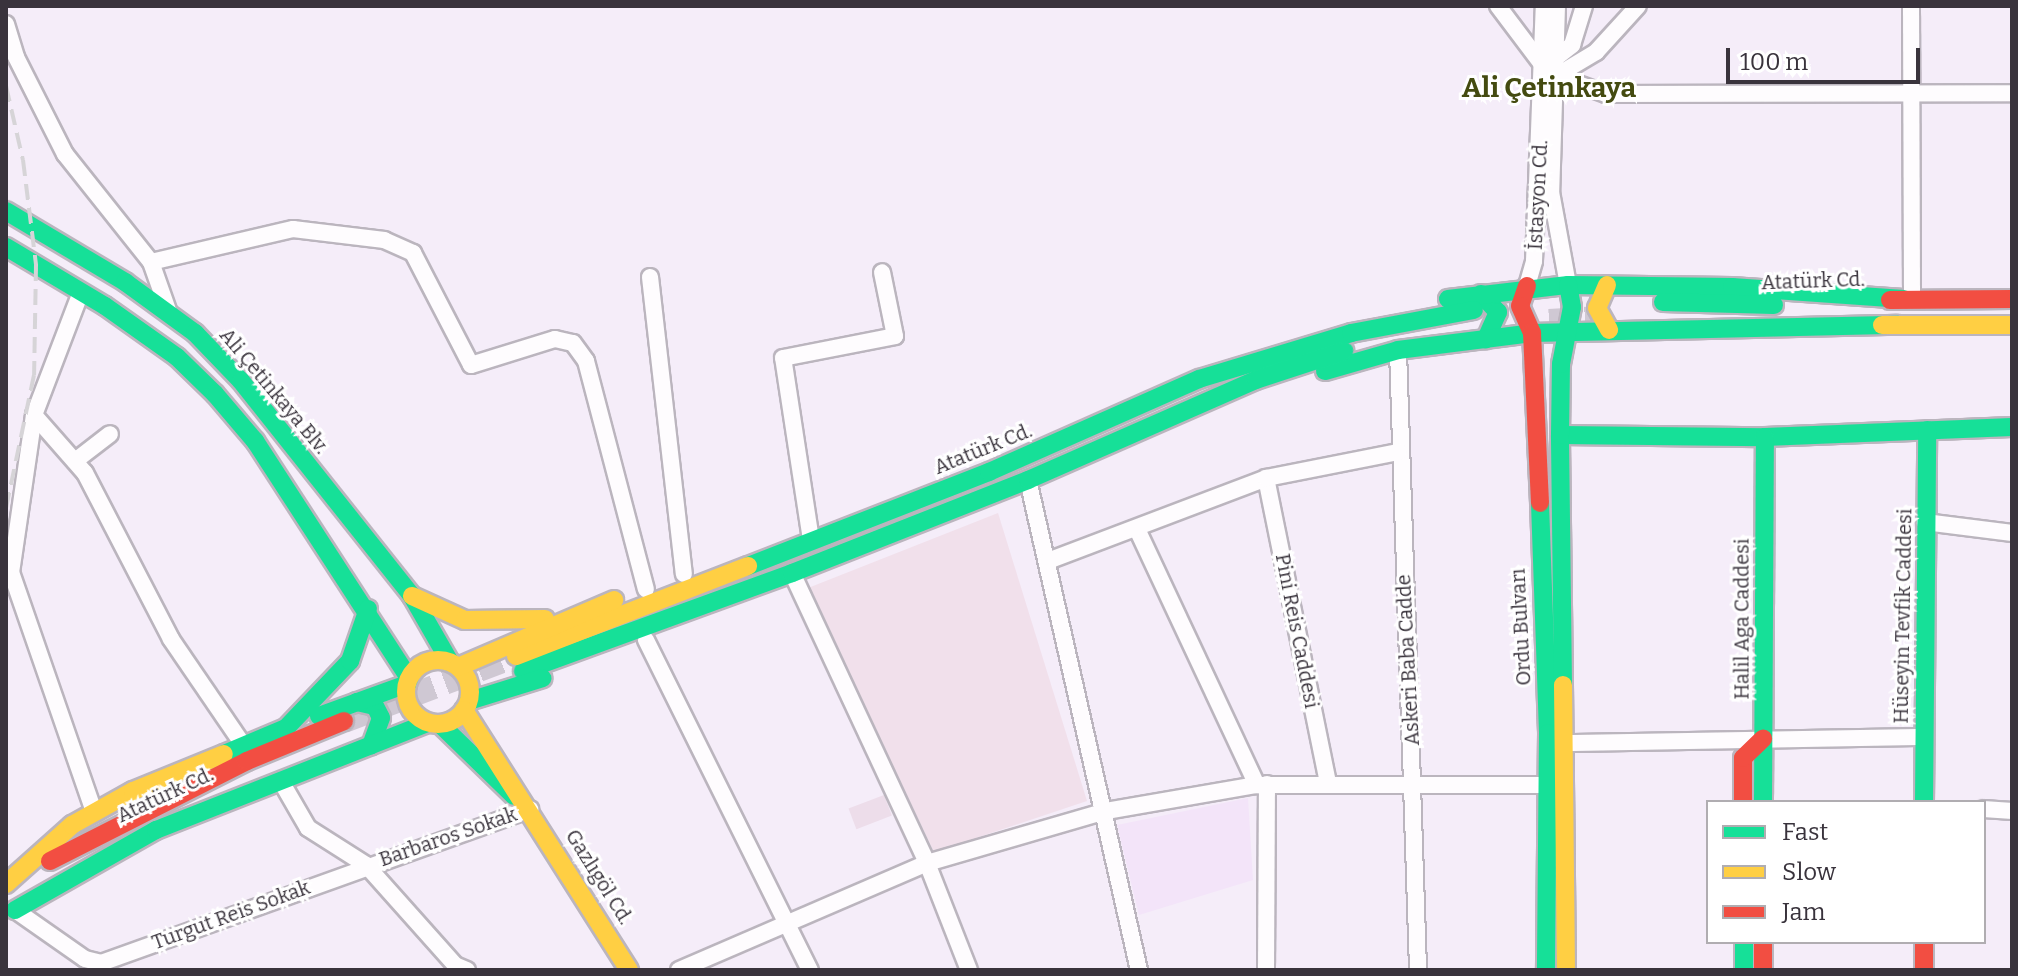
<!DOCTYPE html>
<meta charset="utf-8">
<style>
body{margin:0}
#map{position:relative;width:2018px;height:976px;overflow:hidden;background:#f5edf9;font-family:Bitter,serif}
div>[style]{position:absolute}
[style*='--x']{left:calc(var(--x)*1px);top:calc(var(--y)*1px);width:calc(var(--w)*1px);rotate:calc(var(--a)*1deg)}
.commercial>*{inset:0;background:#edddea;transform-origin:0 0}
.built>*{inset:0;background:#f3e4f9}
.medical>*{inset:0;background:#f1e0eb}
.primary-tunnel>*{height:24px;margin-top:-12px;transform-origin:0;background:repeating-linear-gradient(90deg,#cfc8d3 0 24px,transparent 0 36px)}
.roads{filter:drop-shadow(2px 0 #bbb5be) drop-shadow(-2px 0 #bbb5be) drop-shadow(0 2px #bbb5be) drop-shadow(0 -2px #bbb5be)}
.street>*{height:16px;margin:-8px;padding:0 8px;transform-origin:8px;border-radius:8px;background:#fefcfe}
.fast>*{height:18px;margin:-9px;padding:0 9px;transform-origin:9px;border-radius:9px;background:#16e098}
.slow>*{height:18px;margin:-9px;padding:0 9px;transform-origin:9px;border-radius:9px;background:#ffcf43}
.slow>.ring{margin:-9px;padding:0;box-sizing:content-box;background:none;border:18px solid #ffcf43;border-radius:50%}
.jam>*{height:18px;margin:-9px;padding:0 9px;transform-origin:9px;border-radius:9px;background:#f24e42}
.rail>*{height:4px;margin-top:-2px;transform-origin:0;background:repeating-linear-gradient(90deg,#d6d4d7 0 16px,transparent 0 24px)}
span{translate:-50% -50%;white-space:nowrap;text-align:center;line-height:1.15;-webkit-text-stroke:6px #fff;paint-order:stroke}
.street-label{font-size:20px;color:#39333c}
.district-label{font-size:28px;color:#444b10;font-weight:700}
.frame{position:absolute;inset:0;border:8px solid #39333c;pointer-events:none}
.legend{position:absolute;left:1706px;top:800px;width:280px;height:144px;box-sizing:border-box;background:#fff;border:2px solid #b0adb1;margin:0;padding:10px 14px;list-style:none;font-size:24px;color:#39333c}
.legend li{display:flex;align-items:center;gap:16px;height:40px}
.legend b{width:40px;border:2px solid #b0adb1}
.scale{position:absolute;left:1726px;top:48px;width:194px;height:36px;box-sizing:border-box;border:4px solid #39333c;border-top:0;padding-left:10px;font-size:24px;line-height:28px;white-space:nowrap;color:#39333c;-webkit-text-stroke:6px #fff;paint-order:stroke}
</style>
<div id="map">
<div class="commercial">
<div style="left:884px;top:795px;width:22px;height:38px;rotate:69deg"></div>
</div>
<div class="built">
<div style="clip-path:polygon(1248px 798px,1253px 880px,1139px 915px,1117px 825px)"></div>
</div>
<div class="medical">
<div style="clip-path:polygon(998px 513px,1087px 801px,934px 852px,808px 588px)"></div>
</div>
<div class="primary-tunnel">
<div style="--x:1549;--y:321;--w:68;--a:-3.4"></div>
<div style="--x:344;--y:721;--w:184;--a:-20.7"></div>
</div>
<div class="roads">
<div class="street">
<div style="--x:1498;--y:6;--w:76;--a:53"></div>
<div style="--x:1544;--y:67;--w:36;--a:-38"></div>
<div style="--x:1572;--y:45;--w:41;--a:-72.9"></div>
<div style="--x:1557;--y:6;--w:186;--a:91.8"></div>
<div style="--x:1551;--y:192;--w:95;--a:79.6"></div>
<div style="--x:1911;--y:6;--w:293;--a:89.8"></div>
<div style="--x:6;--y:24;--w:34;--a:73"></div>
<div style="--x:16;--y:57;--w:109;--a:63.2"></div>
<div style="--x:65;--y:154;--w:138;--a:51.5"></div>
<div style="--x:151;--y:262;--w:54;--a:70.6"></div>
<div style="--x:1556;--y:76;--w:53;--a:19.8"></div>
<div style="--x:1606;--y:94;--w:406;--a:-0.1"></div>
<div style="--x:1556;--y:76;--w:47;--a:-31"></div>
<div style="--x:1596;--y:52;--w:62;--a:-47.6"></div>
<div style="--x:151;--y:262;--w:146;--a:-13.1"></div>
<div style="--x:293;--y:229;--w:92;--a:6.9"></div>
<div style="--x:384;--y:240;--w:32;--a:24"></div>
<div style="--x:413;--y:253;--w:126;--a:62.6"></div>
<div style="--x:471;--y:365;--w:88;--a:-17.2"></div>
<div style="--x:555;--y:339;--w:18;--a:13"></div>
<div style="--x:573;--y:343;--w:22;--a:54"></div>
<div style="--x:586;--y:361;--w:236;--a:75.3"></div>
<div style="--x:650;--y:277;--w:299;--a:83.5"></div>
<div style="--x:1527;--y:286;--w:26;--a:-74"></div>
<div style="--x:1534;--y:261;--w:255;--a:-87.8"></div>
<div style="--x:81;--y:292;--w:132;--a:110.9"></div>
<div style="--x:34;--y:415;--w:159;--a:98.3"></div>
<div style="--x:11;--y:572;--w:254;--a:70.9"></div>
<div style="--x:1398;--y:350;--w:620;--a:88.15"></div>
<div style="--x:34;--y:415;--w:77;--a:48.7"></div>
<div style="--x:85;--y:473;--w:187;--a:62.6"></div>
<div style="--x:171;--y:639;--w:126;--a:55.7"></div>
<div style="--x:75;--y:461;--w:44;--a:-37.6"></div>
<div style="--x:1266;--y:478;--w:311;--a:78.5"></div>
<div style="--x:1028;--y:480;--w:502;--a:77.24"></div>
<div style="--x:1925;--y:522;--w:88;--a:7.2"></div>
<div style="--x:1137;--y:529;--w:283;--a:64.9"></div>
<div style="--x:811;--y:540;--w:184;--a:-98.7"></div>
<div style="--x:783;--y:358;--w:114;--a:-11.1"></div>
<div style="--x:895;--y:336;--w:65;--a:-101.5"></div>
<div style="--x:1048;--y:561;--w:233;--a:-20.8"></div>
<div style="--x:1266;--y:478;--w:135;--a:-11.1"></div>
<div style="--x:792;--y:573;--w:320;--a:65"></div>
<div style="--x:927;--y:863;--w:115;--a:68.6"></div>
<div style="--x:646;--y:640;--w:369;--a:63.6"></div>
<div style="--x:1567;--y:743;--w:357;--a:-1"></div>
<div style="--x:282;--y:783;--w:52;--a:60"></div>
<div style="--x:308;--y:828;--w:69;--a:32.5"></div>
<div style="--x:366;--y:865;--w:134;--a:48.3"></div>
<div style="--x:455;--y:965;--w:13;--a:23"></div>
<div style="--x:1984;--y:809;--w:28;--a:4"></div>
<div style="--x:15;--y:910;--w:85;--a:35"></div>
<div style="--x:85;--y:959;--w:16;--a:14"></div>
<div style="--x:101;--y:963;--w:456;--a:-19.7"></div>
<div style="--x:679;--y:970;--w:270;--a:-23.3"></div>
<div style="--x:927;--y:863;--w:186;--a:-16.2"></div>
<div style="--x:1106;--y:811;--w:153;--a:-9.8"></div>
<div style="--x:1257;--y:785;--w:290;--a:0"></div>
<div style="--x:1266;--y:970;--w:186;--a:-89.7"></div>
</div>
<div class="fast">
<div style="--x:6;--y:211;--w:139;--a:30.8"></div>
<div style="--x:125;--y:282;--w:87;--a:36.1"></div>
<div style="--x:195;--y:333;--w:66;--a:46.2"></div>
<div style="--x:241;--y:381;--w:275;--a:51.5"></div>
<div style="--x:412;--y:596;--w:76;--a:60.1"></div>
<div style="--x:6;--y:247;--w:115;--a:30.8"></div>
<div style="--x:105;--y:306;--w:88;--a:35.3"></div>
<div style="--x:177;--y:357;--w:53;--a:44.2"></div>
<div style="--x:215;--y:394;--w:62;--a:49.6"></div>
<div style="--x:255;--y:441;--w:283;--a:57"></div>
<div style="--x:1481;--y:294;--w:25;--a:47"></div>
<div style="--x:1498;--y:312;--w:30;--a:114"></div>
<div style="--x:1448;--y:299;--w:121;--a:-6.7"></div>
<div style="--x:1568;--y:285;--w:164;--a:0.7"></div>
<div style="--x:1732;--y:287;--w:172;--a:4"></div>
<div style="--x:1663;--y:302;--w:111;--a:1.5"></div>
<div style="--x:1325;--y:371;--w:76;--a:-16"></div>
<div style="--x:1398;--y:350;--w:135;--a:-7.2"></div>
<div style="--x:1532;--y:333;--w:366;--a:-1.3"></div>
<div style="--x:1560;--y:435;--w:205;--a:0.6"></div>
<div style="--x:1765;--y:437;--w:247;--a:-2.3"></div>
<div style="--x:1540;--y:503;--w:230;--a:88"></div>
<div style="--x:1548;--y:733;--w:237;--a:90.5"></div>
<div style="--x:748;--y:566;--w:259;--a:-21.3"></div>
<div style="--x:989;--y:472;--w:230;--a:-23.9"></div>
<div style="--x:1199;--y:379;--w:159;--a:-16.8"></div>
<div style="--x:1351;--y:333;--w:125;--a:-10.6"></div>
<div style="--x:523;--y:671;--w:286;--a:-20"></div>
<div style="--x:792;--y:573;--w:254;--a:-21.5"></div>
<div style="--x:1028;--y:480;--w:249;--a:-23.7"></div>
<div style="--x:1256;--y:380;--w:93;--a:-18.2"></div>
<div style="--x:1563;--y:685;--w:250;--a:-90.7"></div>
<div style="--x:1560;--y:435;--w:71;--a:-89.2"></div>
<div style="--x:1561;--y:364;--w:58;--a:-79.1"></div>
<div style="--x:1572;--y:307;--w:22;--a:-100"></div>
<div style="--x:469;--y:701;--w:77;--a:-17.3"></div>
<div style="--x:357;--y:702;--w:18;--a:13"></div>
<div style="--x:375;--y:706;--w:13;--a:63"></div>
<div style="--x:381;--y:718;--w:29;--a:110"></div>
<div style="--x:319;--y:716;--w:94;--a:-20"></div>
<div style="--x:440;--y:724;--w:103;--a:44.2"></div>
<div style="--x:224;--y:754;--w:67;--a:-22.8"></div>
<div style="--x:286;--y:728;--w:93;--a:-46.3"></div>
<div style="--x:350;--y:661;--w:55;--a:-70.9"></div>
<div style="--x:1763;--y:802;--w:365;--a:-89.7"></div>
<div style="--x:1924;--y:802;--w:372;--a:-89.5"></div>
<div style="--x:15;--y:910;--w:162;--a:-29.6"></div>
<div style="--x:156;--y:830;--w:292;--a:-21.5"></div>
<div style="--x:1744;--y:942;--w:28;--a:90"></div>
</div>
<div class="slow">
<div style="--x:1607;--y:285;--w:25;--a:113"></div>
<div style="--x:1597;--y:308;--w:25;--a:61"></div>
<div style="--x:1882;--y:325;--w:130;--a:0"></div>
<div style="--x:412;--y:596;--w:58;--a:24.4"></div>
<div style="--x:465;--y:620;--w:80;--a:-0.7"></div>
<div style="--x:516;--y:656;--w:249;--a:-21.2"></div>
<div class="ring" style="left:406px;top:660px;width:46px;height:46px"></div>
<div style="--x:458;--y:667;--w:170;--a:-23.2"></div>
<div style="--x:1563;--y:685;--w:285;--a:89.4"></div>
<div style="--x:464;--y:710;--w:308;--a:57.6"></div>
<div style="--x:6;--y:884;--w:89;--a:-41.8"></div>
<div style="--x:72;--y:825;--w:70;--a:-29.1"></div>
<div style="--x:133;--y:791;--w:98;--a:-22.1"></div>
</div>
<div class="jam">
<div style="--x:1527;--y:286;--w:21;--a:109"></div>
<div style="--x:1520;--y:306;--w:30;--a:66"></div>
<div style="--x:1532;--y:333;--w:170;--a:87.3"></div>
<div style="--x:1890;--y:300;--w:122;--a:-0.5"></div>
<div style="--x:1743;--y:802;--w:44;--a:-90"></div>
<div style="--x:1743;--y:758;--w:28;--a:-44"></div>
<div style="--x:50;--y:861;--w:221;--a:-26.9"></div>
<div style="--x:247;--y:761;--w:105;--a:-22.4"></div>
<div style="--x:1763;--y:942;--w:28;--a:90"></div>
<div style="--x:1924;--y:942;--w:28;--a:90"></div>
</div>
</div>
<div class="rail">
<div style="--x:6;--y:86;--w:76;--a:77.1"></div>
<div style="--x:23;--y:160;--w:106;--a:82.9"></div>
<div style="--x:36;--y:265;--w:110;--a:91"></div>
<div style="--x:34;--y:375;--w:136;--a:101.9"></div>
</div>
<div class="street-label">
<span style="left:1538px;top:195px;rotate:-87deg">İstasyon Cd.</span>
<span style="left:1813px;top:281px;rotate:-2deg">Atatürk Cd.</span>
<span style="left:274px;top:391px;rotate:50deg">Ali Çetinkaya Blv.</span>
<span style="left:983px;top:449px;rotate:-22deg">Atatürk Cd.</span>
<span style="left:1903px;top:616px;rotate:-89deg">Hüseyin Tevfik Caddesi</span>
<span style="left:1742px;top:619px;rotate:-90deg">Halil Aga Caddesi</span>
<span style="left:1521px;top:627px;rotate:-93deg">Ordu Bulvarı</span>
<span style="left:1297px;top:631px;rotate:79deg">Pini Reis Caddesi</span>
<span style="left:1408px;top:660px;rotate:-93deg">Askeri Baba Cadde</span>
<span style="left:165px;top:795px;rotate:-25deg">Atatürk Cd.</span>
<span style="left:448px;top:837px;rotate:-19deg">Barbaros Sokak</span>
<span style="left:599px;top:877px;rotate:58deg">Gazlıgöl Cd.</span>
<span style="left:231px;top:915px;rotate:-20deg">Turgut Reis Sokak</span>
</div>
<div class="district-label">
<span style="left:1549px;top:88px">Ali Çetinkaya</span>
</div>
<div class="frame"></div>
<ul class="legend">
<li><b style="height:10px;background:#16e098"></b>Fast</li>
<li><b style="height:10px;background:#ffcf43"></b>Slow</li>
<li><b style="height:10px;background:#f24e42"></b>Jam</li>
</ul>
<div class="scale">100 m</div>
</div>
